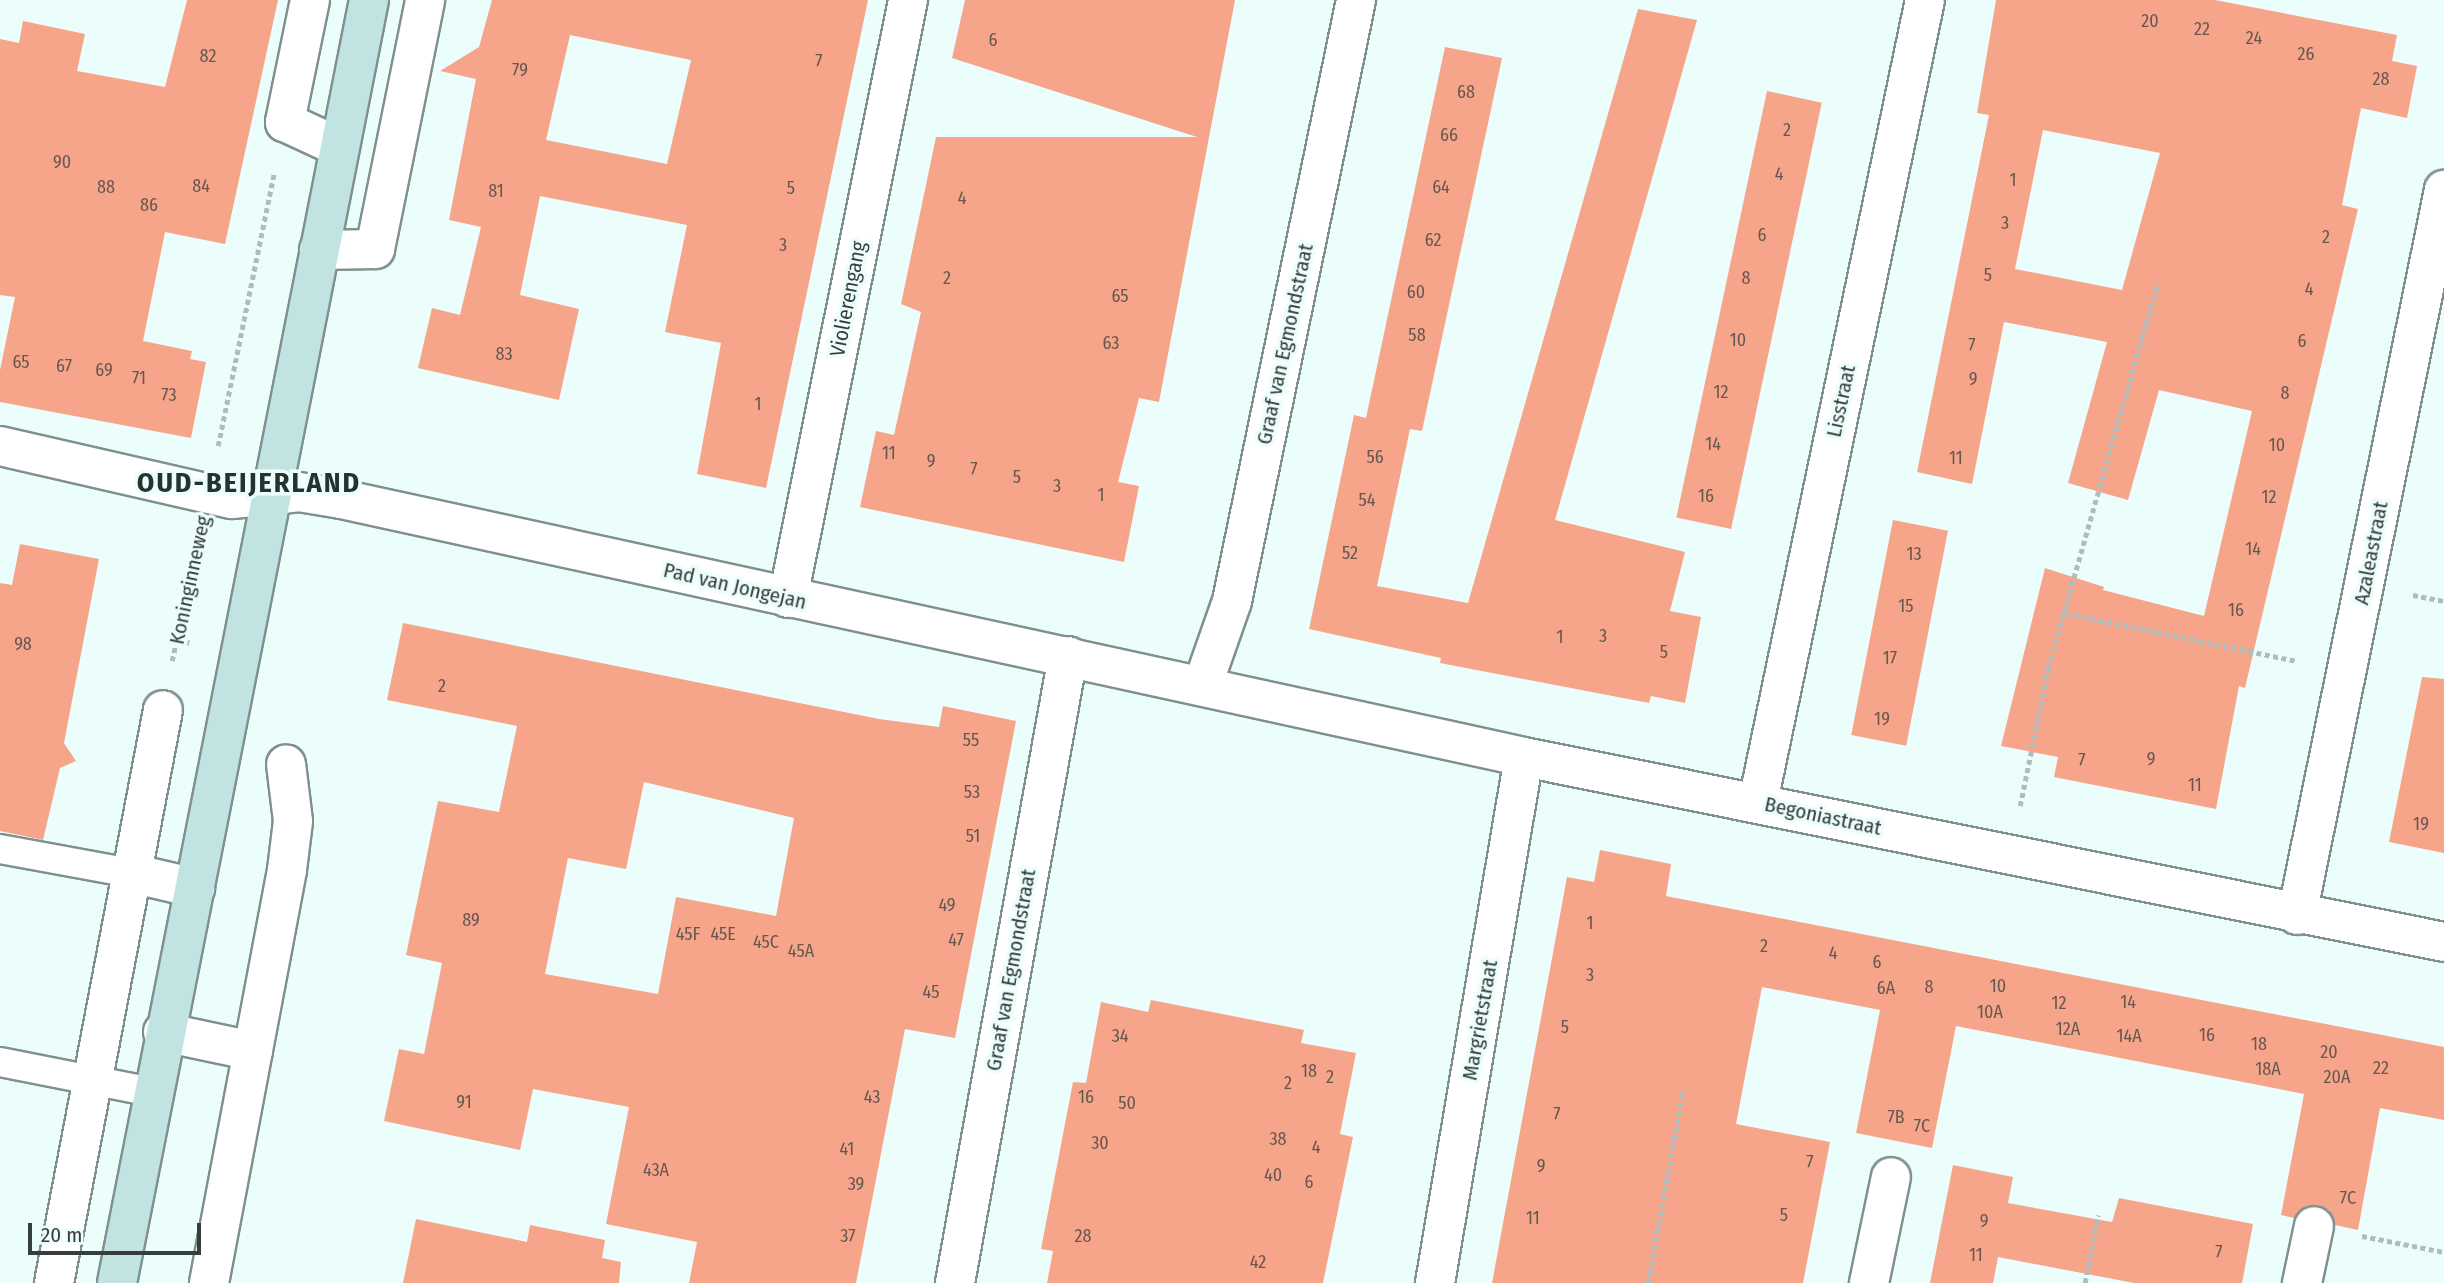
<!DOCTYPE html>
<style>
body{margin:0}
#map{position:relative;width:2444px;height:1283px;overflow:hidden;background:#ebfefc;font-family:"Fira Sans Condensed",sans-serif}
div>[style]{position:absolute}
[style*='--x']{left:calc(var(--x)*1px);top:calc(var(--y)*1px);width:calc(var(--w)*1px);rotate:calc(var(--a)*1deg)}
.building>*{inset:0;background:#f7a58a;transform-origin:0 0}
.path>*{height:4.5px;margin-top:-2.25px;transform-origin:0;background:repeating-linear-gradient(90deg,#aebdbb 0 5px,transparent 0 8.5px)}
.roads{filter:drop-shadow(2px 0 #7f908e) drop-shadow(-2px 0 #7f908e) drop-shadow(0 2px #7f908e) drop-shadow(0 -2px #7f908e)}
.service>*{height:28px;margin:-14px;padding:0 14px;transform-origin:14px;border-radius:14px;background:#fff}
.minor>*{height:38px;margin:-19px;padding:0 19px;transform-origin:19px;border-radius:19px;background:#fff}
.tertiary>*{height:38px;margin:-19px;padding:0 19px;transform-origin:19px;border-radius:19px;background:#fff}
.secondary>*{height:38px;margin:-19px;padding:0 19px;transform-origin:19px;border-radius:19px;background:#c1e4e2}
span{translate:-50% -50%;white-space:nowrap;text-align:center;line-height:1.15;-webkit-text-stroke:7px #ebfefc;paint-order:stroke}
.number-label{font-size:18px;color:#665750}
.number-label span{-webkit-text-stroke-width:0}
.street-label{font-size:21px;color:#363d3c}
.district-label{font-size:28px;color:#243332;font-weight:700;letter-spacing:2px}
.scale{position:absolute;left:28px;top:1223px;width:173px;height:32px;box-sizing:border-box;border:4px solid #363d3c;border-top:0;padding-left:9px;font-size:21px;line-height:24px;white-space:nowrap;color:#363d3c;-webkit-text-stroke:5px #ebfefc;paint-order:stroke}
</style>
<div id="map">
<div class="building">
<div style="clip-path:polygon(187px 0,278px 0,225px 244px,165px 232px,143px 341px,192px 351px,190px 359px,206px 362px,191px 438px,0 402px,0 370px,15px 297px,0 295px,0 39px,19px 43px,23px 21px,85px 34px,77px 71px,165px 87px)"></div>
<div style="clip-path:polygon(evenodd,492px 0,868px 0,766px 488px,697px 474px,721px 343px,665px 332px,687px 225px,540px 196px,520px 295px,579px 309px,559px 400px,418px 368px,432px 308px,460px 315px,481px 227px,449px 220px,476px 79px,440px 71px,479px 47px,492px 0,570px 35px,691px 60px,667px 164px,546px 140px,570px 35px)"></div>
<div style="clip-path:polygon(965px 0,1235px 0,1159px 402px,1139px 398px,1118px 482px,1139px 486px,1124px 562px,860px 507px,876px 431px,894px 435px,921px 312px,901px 304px,936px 137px,1197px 137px,952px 58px)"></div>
<div style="clip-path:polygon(evenodd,1996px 0,2215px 0,2397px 35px,2392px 61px,2417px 66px,2407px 118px,2361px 108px,2342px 205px,2358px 209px,2245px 688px,2239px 686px,2216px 809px,2054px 777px,2058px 757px,2001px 746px,2045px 568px,2104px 587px,2103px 590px,2204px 616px,2252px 411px,2159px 390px,2128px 500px,2068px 483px,2107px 342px,2004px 322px,1972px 484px,1917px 472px,1989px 115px,1977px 113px,1996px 0,2043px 130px,2160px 153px,2122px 290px,2015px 269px,2043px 130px)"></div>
<div style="clip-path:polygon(1638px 9px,1697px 20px,1555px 520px,1685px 552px,1670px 611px,1701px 617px,1685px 703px,1651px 696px,1649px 703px,1440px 663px,1441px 658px,1309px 629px,1354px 415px,1366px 418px,1445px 47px,1502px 58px,1422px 431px,1410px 429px,1377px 586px,1468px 603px)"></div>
<div style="left:1767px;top:91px;width:56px;height:436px;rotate:12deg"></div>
<div style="left:1893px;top:520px;width:56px;height:219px;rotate:11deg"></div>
<div style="clip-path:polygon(20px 544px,99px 559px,64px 743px,76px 761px,60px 768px,43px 840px,0 831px,0 583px,12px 585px)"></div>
<div style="clip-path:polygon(evenodd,403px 623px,879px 719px,939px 727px,943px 706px,1016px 721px,955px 1038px,905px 1029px,856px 1283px,689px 1283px,697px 1242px,606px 1224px,629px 1107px,533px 1089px,520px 1150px,384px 1121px,399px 1049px,424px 1054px,442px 963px,406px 955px,438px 801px,499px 812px,517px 726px,387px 700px,403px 623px,644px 782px,794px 818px,776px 916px,676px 897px,658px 994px,545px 974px,568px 858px,626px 869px,644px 782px)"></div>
<div style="clip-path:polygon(2422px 677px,2444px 679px,2444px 853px,2389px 842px)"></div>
<div style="clip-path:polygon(1600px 850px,1671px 864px,1666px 896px,2444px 1047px,2444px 1120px,2380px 1108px,2358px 1230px,2335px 1225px,2329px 1210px,2318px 1205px,2307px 1206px,2294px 1218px,2281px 1215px,2304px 1094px,1956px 1026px,1932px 1148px,1856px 1133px,1880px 1010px,1762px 987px,1736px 1124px,1830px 1142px,1803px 1283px,1492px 1283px,1567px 877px,1594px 882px)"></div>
<div style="clip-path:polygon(1151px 1000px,1304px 1030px,1301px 1043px,1356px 1053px,1340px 1134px,1353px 1137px,1323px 1283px,1047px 1283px,1053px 1251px,1041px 1249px,1073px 1082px,1086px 1083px,1101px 1002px,1148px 1012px)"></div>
<div style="clip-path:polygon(1953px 1165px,2013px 1177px,2008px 1203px,2112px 1222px,2119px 1198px,2253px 1224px,2242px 1283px,2134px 1283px,1998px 1257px,1993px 1283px,1930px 1283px)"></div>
<div style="clip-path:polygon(416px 1219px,527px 1242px,530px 1225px,605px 1240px,602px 1258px,621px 1262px,619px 1283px,403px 1283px)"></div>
</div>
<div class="path">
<div style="--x:218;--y:446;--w:279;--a:-78.4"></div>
<div style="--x:2413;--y:595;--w:32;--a:11"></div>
<div style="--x:2065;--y:613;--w:237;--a:11.7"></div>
<div style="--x:176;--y:640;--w:16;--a:11"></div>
<div style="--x:172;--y:661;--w:121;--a:-78"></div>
<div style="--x:2020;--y:806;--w:141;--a:-78.5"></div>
<div style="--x:2048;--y:668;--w:402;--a:-74.1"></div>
<div style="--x:2362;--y:1236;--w:84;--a:11"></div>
<div style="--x:1648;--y:1283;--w:197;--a:-79.8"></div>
<div style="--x:2085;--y:1283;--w:69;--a:-79.2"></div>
</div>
<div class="roads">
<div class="service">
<div style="--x:0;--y:849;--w:133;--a:10.4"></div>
<div style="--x:0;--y:1062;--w:155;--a:11.2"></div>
</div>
<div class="minor">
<div style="--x:310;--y:0;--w:125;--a:101.6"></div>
<div style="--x:285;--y:122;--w:60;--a:24.8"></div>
<div style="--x:319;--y:250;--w:56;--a:-1"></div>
<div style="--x:375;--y:249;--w:254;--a:-78.6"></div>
<div style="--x:268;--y:496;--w:31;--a:-7"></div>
<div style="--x:299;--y:492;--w:43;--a:9.5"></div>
<div style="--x:341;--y:499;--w:1211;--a:12.3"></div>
<div style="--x:1524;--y:757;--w:938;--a:11.37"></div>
<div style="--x:788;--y:598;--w:610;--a:-78.65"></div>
<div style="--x:1203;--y:684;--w:88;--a:-70.7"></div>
<div style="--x:1232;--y:601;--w:614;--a:-78.34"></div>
<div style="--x:1758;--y:802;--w:819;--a:-78.24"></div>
<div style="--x:131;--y:873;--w:66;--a:13.2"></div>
<div style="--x:2297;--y:915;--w:740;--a:-78.54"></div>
<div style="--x:163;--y:1032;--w:92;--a:11.9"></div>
<div style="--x:54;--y:1283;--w:583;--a:-79.23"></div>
<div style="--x:209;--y:1283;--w:420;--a:-79.3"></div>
<div style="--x:287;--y:870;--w:49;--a:-83"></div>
<div style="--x:293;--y:821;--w:57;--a:-97"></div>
<div style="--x:955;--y:1283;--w:637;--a:-79.78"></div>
<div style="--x:1435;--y:1283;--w:533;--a:-80.4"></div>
<div style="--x:1869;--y:1283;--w:108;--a:-78.3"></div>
<div style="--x:2302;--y:1283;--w:58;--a:-78.1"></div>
</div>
<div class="tertiary">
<div style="--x:0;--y:446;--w:238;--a:12.9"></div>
<div style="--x:232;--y:499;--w:36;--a:-5"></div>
</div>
<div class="secondary">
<div style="--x:117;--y:1283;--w:1308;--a:-78.89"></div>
</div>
</div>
<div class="number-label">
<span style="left:2150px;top:21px">20</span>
<span style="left:2202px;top:29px">22</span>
<span style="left:2254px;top:38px">24</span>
<span style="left:993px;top:40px">6</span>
<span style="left:2306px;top:54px">26</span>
<span style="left:208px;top:56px">82</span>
<span style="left:819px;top:61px">7</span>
<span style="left:520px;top:70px">79</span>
<span style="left:2381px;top:79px">28</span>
<span style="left:1466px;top:92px">68</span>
<span style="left:1787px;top:130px">2</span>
<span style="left:1449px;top:135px">66</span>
<span style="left:62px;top:162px">90</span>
<span style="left:1779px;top:174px">4</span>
<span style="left:2013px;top:180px">1</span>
<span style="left:201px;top:186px">84</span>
<span style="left:106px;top:187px">88</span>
<span style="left:1441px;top:187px">64</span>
<span style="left:791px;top:188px">5</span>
<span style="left:496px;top:191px">81</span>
<span style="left:962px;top:198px">4</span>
<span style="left:149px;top:205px">86</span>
<span style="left:2005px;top:223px">3</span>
<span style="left:1762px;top:235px">6</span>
<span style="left:2326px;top:237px">2</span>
<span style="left:1433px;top:240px">62</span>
<span style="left:783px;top:245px">3</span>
<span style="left:1988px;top:275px">5</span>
<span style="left:947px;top:278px">2</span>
<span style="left:1746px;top:278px">8</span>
<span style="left:2309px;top:289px">4</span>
<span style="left:1416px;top:292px">60</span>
<span style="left:1120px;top:296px">65</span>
<span style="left:1417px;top:335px">58</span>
<span style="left:1738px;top:340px">10</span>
<span style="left:2302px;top:341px">6</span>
<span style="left:1111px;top:343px">63</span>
<span style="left:1972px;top:345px">7</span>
<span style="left:504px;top:354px">83</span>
<span style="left:21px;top:362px">65</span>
<span style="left:64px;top:366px">67</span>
<span style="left:104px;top:370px">69</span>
<span style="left:139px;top:378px">71</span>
<span style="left:1973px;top:379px">9</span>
<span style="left:1721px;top:392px">12</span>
<span style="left:2285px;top:393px">8</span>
<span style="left:169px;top:395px">73</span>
<span style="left:758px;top:404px">1</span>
<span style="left:1713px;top:444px">14</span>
<span style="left:2277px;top:445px">10</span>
<span style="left:889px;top:453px">11</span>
<span style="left:1375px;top:457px">56</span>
<span style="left:1956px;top:458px">11</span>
<span style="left:931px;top:461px">9</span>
<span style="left:974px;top:469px">7</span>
<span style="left:1017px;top:477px">5</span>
<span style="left:1057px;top:486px">3</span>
<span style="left:1101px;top:495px">1</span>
<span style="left:1706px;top:496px">16</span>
<span style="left:2269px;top:497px">12</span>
<span style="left:1367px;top:500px">54</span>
<span style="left:2253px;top:549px">14</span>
<span style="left:1350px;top:553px">52</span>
<span style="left:1914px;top:554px">13</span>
<span style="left:1906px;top:606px">15</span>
<span style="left:2236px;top:610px">16</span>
<span style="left:1603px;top:636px">3</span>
<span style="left:1560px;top:637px">1</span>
<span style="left:23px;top:644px">98</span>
<span style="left:1664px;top:652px">5</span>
<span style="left:1890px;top:658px">17</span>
<span style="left:442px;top:686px">2</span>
<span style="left:1882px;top:719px">19</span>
<span style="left:971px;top:740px">55</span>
<span style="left:2151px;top:759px">9</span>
<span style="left:2082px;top:760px">7</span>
<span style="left:2195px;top:785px">11</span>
<span style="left:972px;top:792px">53</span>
<span style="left:2421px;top:824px">19</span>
<span style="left:973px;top:836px">51</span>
<span style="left:947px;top:905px">49</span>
<span style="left:471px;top:920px">89</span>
<span style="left:1590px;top:923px">1</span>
<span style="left:688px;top:934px">45F</span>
<span style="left:723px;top:934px">45E</span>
<span style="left:956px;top:940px">47</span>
<span style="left:766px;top:942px">45C</span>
<span style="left:1764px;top:946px">2</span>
<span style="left:801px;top:951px">45A</span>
<span style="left:1833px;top:953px">4</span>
<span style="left:1877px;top:962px">6</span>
<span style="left:1590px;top:975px">3</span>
<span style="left:1998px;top:986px">10</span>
<span style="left:1929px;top:987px">8</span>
<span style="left:1886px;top:988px">6A</span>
<span style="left:931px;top:992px">45</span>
<span style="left:2128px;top:1002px">14</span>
<span style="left:2059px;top:1003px">12</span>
<span style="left:1990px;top:1012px">10A</span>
<span style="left:1565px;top:1027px">5</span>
<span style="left:2068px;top:1029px">12A</span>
<span style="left:2207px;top:1035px">16</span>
<span style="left:1120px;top:1036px">34</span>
<span style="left:2129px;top:1036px">14A</span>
<span style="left:2259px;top:1044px">18</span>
<span style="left:2329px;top:1052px">20</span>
<span style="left:2381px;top:1068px">22</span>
<span style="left:2268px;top:1069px">18A</span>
<span style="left:1309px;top:1071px">18</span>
<span style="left:1330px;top:1077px">2</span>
<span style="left:2337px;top:1077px">20A</span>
<span style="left:1288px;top:1083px">2</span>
<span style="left:872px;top:1097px">43</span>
<span style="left:1086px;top:1097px">16</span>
<span style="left:464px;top:1102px">91</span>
<span style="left:1127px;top:1103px">50</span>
<span style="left:1557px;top:1114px">7</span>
<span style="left:1896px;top:1117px">7B</span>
<span style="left:1922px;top:1126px">7C</span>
<span style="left:1278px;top:1139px">38</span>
<span style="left:1100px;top:1143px">30</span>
<span style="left:1316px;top:1147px">4</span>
<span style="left:847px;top:1149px">41</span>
<span style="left:1810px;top:1162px">7</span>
<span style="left:1541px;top:1166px">9</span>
<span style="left:656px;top:1170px">43A</span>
<span style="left:1273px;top:1175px">40</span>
<span style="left:1309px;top:1182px">6</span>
<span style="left:856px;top:1184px">39</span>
<span style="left:2348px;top:1198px">7C</span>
<span style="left:1784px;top:1215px">5</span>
<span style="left:1533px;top:1218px">11</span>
<span style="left:1984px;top:1221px">9</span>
<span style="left:848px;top:1236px">37</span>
<span style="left:1083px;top:1236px">28</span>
<span style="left:2219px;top:1252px">7</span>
<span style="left:1976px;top:1255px">11</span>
<span style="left:1258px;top:1262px">42</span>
</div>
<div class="street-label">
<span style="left:848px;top:299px;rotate:-79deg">Violierengang</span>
<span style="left:1285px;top:344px;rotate:-78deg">Graaf van Egmondstraat</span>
<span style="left:1841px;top:401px;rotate:-78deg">Lisstraat</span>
<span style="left:2371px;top:553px;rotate:-79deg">Azaleastraat</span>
<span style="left:190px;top:580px;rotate:-78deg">Koninginneweg</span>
<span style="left:735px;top:586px;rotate:13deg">Pad van Jongejan</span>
<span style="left:1823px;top:816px;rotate:12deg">Begoniastraat</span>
<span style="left:1011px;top:970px;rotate:-80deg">Graaf van Egmondstraat</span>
<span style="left:1480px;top:1020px;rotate:-80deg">Margrietstraat</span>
</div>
<div class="district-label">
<span style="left:249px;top:483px">OUD-BEIJERLAND</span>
</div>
<div class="scale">20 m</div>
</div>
